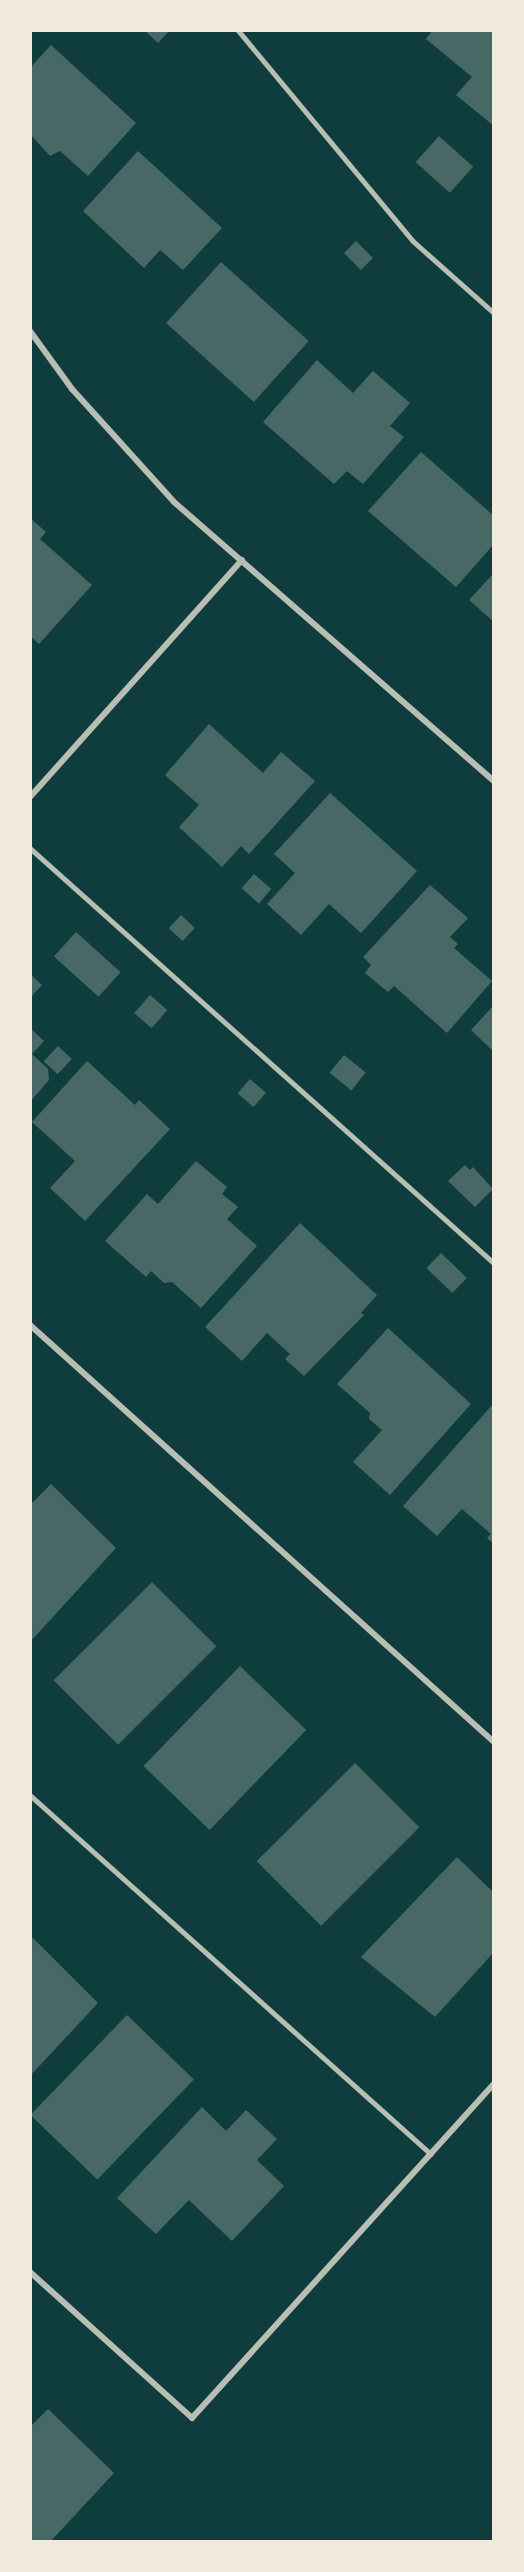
<!DOCTYPE html>
<style>
body{margin:0}
#map{position:relative;width:524px;height:2572px;overflow:hidden;background:#0f3d3e;font-family:"IBM Plex Sans",sans-serif}
div>[style]{position:absolute}
[style*='--x']{left:calc(var(--x)*1px);top:calc(var(--y)*1px);width:calc(var(--w)*1px);rotate:calc(var(--a)*1deg)}
.building>*{inset:0;background:#486865;transform-origin:0 0}
.service>*{height:4.5px;margin:-2.25px;padding:0 2.25px;transform-origin:2.25px;border-radius:2.25px;background:#b8beb3}
.minor>*{height:6px;margin:-3px;padding:0 3px;transform-origin:3px;border-radius:3px;background:#b8beb3}
span{translate:-50% -50%;white-space:nowrap;text-align:center;line-height:1.15;-webkit-text-stroke:6px #f1e9da;paint-order:stroke}
.frame{position:absolute;inset:0;border:32px solid #f1e9da;pointer-events:none}
</style>
<div id="map">
<div class="building">
<div style="clip-path:polygon(144px 30px,170px 30px,158px 43px)"></div>
<div style="clip-path:polygon(433px 30px,494px 30px,494px 126px,456px 95px,472px 77px,426px 39px)"></div>
<div style="clip-path:polygon(51px 45px,136px 123px,88px 176px,60px 151px,50px 156px,30px 134px,30px 68px)"></div>
<div style="left:439px;top:136px;width:46px;height:35px;rotate:42deg"></div>
<div style="clip-path:polygon(138px 151px,222px 228px,183px 270px,160px 250px,144px 268px,83px 211px)"></div>
<div style="left:356px;top:241px;width:24px;height:17px;rotate:45deg"></div>
<div style="left:221px;top:262px;width:118px;height:82px;rotate:42deg"></div>
<div style="clip-path:polygon(317px 360px,353px 393px,373px 371px,410px 403px,390px 426px,404px 437px,363px 484px,347px 471px,334px 484px,263px 422px)"></div>
<div style="clip-path:polygon(421px 452px,494px 516px,494px 544px,456px 587px,368px 511px)"></div>
<div style="clip-path:polygon(30px 518px,46px 532px,40px 539px,92px 585px,39px 644px,30px 636px)"></div>
<div style="clip-path:polygon(494px 573px,494px 622px,469px 600px)"></div>
<div style="clip-path:polygon(209px 724px,263px 773px,281px 752px,315px 781px,249px 854px,241px 846px,222px 867px,179px 827px,199px 805px,165px 775px)"></div>
<div style="clip-path:polygon(330px 793px,417px 871px,361px 933px,329px 904px,301px 935px,267px 904px,295px 873px,274px 854px)"></div>
<div style="left:254px;top:874px;width:23px;height:19px;rotate:41deg"></div>
<div style="clip-path:polygon(430px 885px,468px 918px,450px 937px,458px 944px,454px 948px,492px 981px,447px 1033px,394px 986px,388px 992px,365px 973px,371px 965px,363px 957px)"></div>
<div style="left:181px;top:915px;width:19px;height:18px;rotate:43deg"></div>
<div style="left:76px;top:932px;width:60px;height:33px;rotate:42deg"></div>
<div style="clip-path:polygon(30px 974px,42px 985px,30px 998px)"></div>
<div style="left:150px;top:995px;width:23px;height:24px;rotate:41deg"></div>
<div style="clip-path:polygon(494px 1005px,494px 1052px,471px 1030px)"></div>
<div style="clip-path:polygon(30px 1028px,44px 1041px,32px 1054px,48px 1069px,49px 1080px,30px 1102px)"></div>
<div style="left:58px;top:1046px;width:19px;height:21px;rotate:43deg"></div>
<div style="left:344px;top:1055px;width:28px;height:23px;rotate:39deg"></div>
<div style="clip-path:polygon(87px 1061px,135px 1105px,139px 1100px,170px 1129px,85px 1221px,50px 1188px,75px 1161px,32px 1122px)"></div>
<div style="left:250px;top:1079px;width:21px;height:19px;rotate:41deg"></div>
<div style="clip-path:polygon(196px 1161px,227px 1187px,222px 1194px,238px 1207px,227px 1219px,257px 1246px,201px 1308px,172px 1282px,164px 1283px,151px 1271px,146px 1277px,105px 1241px,147px 1194px,158px 1204px)"></div>
<div style="clip-path:polygon(465px 1165px,470px 1170px,473px 1167px,493px 1189px,475px 1207px,448px 1181px)"></div>
<div style="clip-path:polygon(300px 1223px,377px 1295px,361px 1313px,364px 1315px,304px 1376px,285px 1359px,290px 1354px,267px 1333px,242px 1361px,205px 1327px)"></div>
<div style="left:441px;top:1253px;width:36px;height:21px;rotate:44deg"></div>
<div style="clip-path:polygon(388px 1328px,471px 1404px,390px 1495px,353px 1462px,382px 1430px,369px 1419px,370px 1413px,337px 1384px)"></div>
<div style="clip-path:polygon(494px 1403px,494px 1544px,487px 1538px,491px 1534px,462px 1509px,437px 1536px,403px 1506px)"></div>
<div style="clip-path:polygon(51px 1484px,116px 1548px,30px 1642px,30px 1505px)"></div>
<div style="left:152px;top:1582px;width:91px;height:139px;rotate:45deg"></div>
<div style="left:240px;top:1666px;width:92px;height:139px;rotate:44deg"></div>
<div style="left:355px;top:1763px;width:91px;height:139px;rotate:45deg"></div>
<div style="clip-path:polygon(457px 1857px,494px 1893px,494px 1952px,435px 2017px,361px 1957px)"></div>
<div style="clip-path:polygon(33px 1938px,98px 2003px,30px 2076px,30px 1941px)"></div>
<div style="left:127px;top:2015px;width:93px;height:139px;rotate:44deg"></div>
<div style="clip-path:polygon(202px 2107px,226px 2131px,246px 2110px,277px 2139px,257px 2160px,284px 2186px,232px 2241px,189px 2200px,156px 2234px,117px 2198px)"></div>
<div style="clip-path:polygon(48px 2409px,114px 2473px,50px 2542px,30px 2542px,30px 2427px)"></div>
</div>
<div class="service">
<div style="--x:238;--y:30;--w:274;--a:50.3"></div>
<div style="--x:413;--y:241;--w:108;--a:41.6"></div>
<div style="--x:30;--y:848;--w:623;--a:41.81"></div>
<div style="--x:30;--y:1795;--w:538;--a:41.84"></div>
</div>
<div class="minor">
<div style="--x:30;--y:331;--w:72;--a:54.1"></div>
<div style="--x:72;--y:389;--w:152;--a:47.9"></div>
<div style="--x:174;--y:502;--w:425;--a:41.1"></div>
<div style="--x:30;--y:797;--w:318;--a:-48.2"></div>
<div style="--x:30;--y:1325;--w:624;--a:41.95"></div>
<div style="--x:30;--y:2272;--w:218;--a:42"></div>
<div style="--x:192;--y:2418;--w:450;--a:-47.9"></div>
</div>
<div class="frame"></div>
</div>
